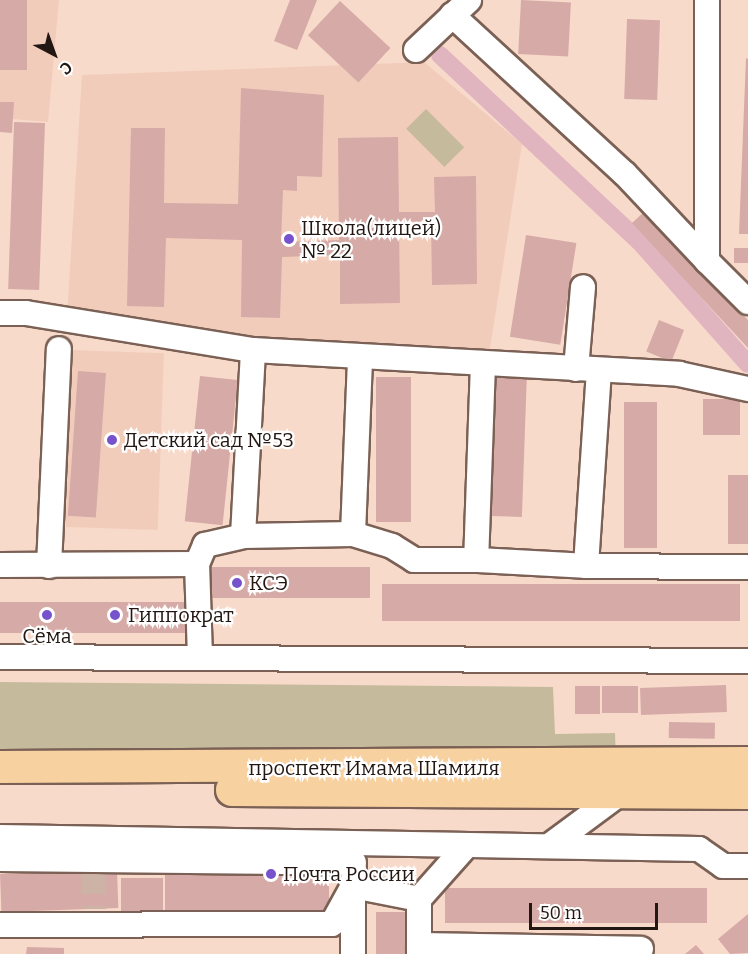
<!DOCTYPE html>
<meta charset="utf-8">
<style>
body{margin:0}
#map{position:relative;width:748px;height:954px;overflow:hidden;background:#f8dacb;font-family:Bitter,serif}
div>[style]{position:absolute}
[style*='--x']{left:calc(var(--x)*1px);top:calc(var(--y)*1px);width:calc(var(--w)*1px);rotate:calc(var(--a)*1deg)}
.built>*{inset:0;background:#f2ccbb;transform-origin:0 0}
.green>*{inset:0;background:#c5bb9c;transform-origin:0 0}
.canal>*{height:18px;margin:-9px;padding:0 9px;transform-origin:9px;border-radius:9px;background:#e1b5c0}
.building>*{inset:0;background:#d6aaa6;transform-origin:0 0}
.minor-tunnel>*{height:24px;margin-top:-12px;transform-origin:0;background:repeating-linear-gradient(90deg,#cdb3a6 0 24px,transparent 0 36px)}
.roads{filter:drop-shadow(2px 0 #7b6155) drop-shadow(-2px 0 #7b6155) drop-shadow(0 2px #7b6155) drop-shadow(0 -2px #7b6155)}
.minor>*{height:24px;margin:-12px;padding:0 12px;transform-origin:12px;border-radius:12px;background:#fff}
.major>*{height:32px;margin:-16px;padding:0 16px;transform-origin:16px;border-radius:16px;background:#f8d1a1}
.dots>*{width:16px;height:16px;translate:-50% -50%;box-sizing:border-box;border:3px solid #fff;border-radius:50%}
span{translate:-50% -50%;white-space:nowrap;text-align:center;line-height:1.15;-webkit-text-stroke:4.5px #fff;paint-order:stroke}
.poi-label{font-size:20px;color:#221712}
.left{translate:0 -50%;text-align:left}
.street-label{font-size:20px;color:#221712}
.north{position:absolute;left:24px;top:24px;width:60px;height:60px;-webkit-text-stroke:4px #fff;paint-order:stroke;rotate:139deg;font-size:16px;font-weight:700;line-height:24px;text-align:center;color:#221712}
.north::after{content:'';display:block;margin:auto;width:21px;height:27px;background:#221712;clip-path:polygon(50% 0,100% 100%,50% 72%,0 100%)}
.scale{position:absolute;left:529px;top:903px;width:129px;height:27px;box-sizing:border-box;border:3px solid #221712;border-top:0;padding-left:8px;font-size:18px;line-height:21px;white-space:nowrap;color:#221712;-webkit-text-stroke:4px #fff;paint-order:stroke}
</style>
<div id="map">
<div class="built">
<div style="clip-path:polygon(0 0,59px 0,48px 122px,0 118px)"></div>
<div style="clip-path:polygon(424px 62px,522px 144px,489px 355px,66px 333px,82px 75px)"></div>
<div style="left:72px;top:350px;width:92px;height:177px;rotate:2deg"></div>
</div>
<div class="green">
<div style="left:426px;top:109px;width:54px;height:28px;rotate:45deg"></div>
<div style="clip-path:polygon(0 682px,553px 687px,555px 734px,615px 733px,616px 759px,0 753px)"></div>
</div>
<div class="canal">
<div style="--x:440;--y:55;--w:272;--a:43.1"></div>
<div style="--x:639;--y:241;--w:164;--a:48.5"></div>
</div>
<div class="building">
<div style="left:0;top:0;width:27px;height:70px"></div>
<div style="clip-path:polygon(290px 0,317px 0,297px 50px,274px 41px)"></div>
<div style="left:521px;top:0;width:50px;height:54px;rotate:3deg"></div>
<div style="left:340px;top:1px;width:69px;height:47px;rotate:43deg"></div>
<div style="left:627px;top:19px;width:33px;height:80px;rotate:2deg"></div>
<div style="clip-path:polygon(746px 58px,748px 59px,748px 234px,739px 234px)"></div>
<div style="clip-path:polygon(241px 88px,324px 95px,322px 177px,297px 176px,297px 191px,283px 190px,281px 242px,339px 240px,338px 138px,398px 137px,399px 212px,435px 212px,434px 177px,476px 176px,477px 284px,432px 285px,431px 221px,399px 222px,400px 303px,340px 304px,340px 255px,282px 257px,280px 318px,241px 317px,242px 240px,166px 238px,164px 307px,127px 306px,131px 128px,165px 128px,164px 203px,238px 204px)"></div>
<div style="clip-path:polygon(0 102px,14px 102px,12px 133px,0 132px)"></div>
<div style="left:14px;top:122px;width:31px;height:167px;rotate:2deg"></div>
<div style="clip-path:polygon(645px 211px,748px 320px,748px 348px,632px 223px)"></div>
<div style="left:526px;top:235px;width:51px;height:103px;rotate:9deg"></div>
<div style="left:734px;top:248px;width:14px;height:15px"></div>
<div style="left:659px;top:320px;width:27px;height:34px;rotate:22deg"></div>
<div style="left:78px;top:371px;width:28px;height:145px;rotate:4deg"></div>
<div style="left:496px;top:371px;width:31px;height:145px;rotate:2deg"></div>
<div style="left:200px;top:376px;width:38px;height:146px;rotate:6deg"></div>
<div style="left:376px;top:377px;width:35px;height:145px"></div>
<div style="left:703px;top:399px;width:37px;height:36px"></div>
<div style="left:624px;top:402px;width:33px;height:146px"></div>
<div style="left:728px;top:475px;width:20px;height:69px"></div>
<div style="left:207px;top:567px;width:163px;height:31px"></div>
<div style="left:382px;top:584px;width:358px;height:37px"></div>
<div style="left:0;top:602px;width:185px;height:31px"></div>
<div style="left:726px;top:685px;width:27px;height:86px;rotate:88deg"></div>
<div style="left:575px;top:686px;width:25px;height:28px"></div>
<div style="left:638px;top:686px;width:27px;height:36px;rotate:90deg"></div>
<div style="left:669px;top:722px;width:46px;height:16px;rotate:1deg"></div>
<div style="left:117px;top:870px;width:38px;height:117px;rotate:88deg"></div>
<div style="left:329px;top:870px;width:40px;height:164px;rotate:90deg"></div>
<div style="left:121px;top:878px;width:42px;height:39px"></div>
<div style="left:707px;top:888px;width:35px;height:262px;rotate:90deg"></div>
<div style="left:376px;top:912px;width:34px;height:42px"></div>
<div style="clip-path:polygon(748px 914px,748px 953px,730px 954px,718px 939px)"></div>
<div style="clip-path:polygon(696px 945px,704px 954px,685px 954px)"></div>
<div style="clip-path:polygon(27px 947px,64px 948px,64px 954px,26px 954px)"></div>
</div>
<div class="minor-tunnel">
<div style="--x:94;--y:870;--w:39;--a:90"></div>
</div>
<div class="roads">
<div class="minor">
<div style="--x:707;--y:0;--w:261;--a:90"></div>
<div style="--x:707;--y:261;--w:58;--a:45"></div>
<div style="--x:452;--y:15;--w:235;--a:42.6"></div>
<div style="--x:625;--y:174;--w:120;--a:46.7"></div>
<div style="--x:416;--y:50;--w:73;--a:-43.3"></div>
<div style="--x:0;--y:313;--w:26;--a:0"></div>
<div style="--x:26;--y:313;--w:230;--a:9.3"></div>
<div style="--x:253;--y:350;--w:427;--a:3.2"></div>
<div style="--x:679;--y:374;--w:71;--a:12.3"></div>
<div style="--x:483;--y:363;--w:197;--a:92"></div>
<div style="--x:476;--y:560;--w:110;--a:3.1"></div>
<div style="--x:576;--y:369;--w:82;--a:-85.1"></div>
<div style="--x:599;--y:370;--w:196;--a:93.8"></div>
<div style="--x:586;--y:566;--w:162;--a:0.4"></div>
<div style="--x:353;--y:534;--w:177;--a:-87.7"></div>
<div style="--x:243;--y:536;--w:110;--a:-1"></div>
<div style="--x:353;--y:534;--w:41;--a:17.1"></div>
<div style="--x:392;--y:546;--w:26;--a:32"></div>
<div style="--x:414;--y:560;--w:62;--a:0"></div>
<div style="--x:0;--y:565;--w:197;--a:-0.3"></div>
<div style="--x:49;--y:566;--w:217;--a:-87.4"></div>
<div style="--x:0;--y:657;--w:748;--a:0.31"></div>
<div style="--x:200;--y:658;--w:94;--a:-91.8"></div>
<div style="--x:197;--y:564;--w:21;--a:-67"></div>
<div style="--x:205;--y:545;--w:39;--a:-13"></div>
<div style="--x:243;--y:536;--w:186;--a:-86.9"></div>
<div style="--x:0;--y:837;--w:699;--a:0.98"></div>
<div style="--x:699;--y:849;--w:29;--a:35"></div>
<div style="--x:723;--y:866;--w:25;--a:0"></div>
<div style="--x:549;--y:846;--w:91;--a:-36.5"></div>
<div style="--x:622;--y:792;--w:6;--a:-90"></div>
<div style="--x:0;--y:859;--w:354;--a:0.6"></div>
<div style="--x:354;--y:869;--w:17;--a:93"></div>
<div style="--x:353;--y:886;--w:67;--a:11.1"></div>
<div style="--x:419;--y:899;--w:55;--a:90"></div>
<div style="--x:419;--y:899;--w:72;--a:-48.4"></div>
<div style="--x:0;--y:925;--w:332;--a:-0.2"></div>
<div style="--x:332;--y:924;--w:43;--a:-61.1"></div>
<div style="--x:419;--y:945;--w:222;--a:1"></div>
<div style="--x:353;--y:954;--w:66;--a:-90"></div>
</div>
<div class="major">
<div style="--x:0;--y:767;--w:748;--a:-0.31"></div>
<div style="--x:232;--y:790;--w:516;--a:0.33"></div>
</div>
</div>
<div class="dots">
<div style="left:289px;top:239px;background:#7652cc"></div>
<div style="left:112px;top:440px;background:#7652cc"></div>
<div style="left:237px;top:583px;background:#7652cc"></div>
<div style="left:47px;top:615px;background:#7652cc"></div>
<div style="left:115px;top:615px;background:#7652cc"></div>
<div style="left:271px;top:874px;background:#7652cc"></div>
</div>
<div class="poi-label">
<span class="left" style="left:301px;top:240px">Школа(лицей)<br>№ 22</span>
<span class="left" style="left:124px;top:440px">Детский сад №53</span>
<span class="left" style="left:249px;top:583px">КСЭ</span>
<span class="left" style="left:128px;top:615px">Гиппократ</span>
<span style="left:47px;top:636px">Сёма</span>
<span class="left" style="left:283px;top:874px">Почта России</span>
</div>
<div class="street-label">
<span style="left:374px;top:768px">проспект Имама Шамиля</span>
</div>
<div class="north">С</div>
<div class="scale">50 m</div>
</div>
